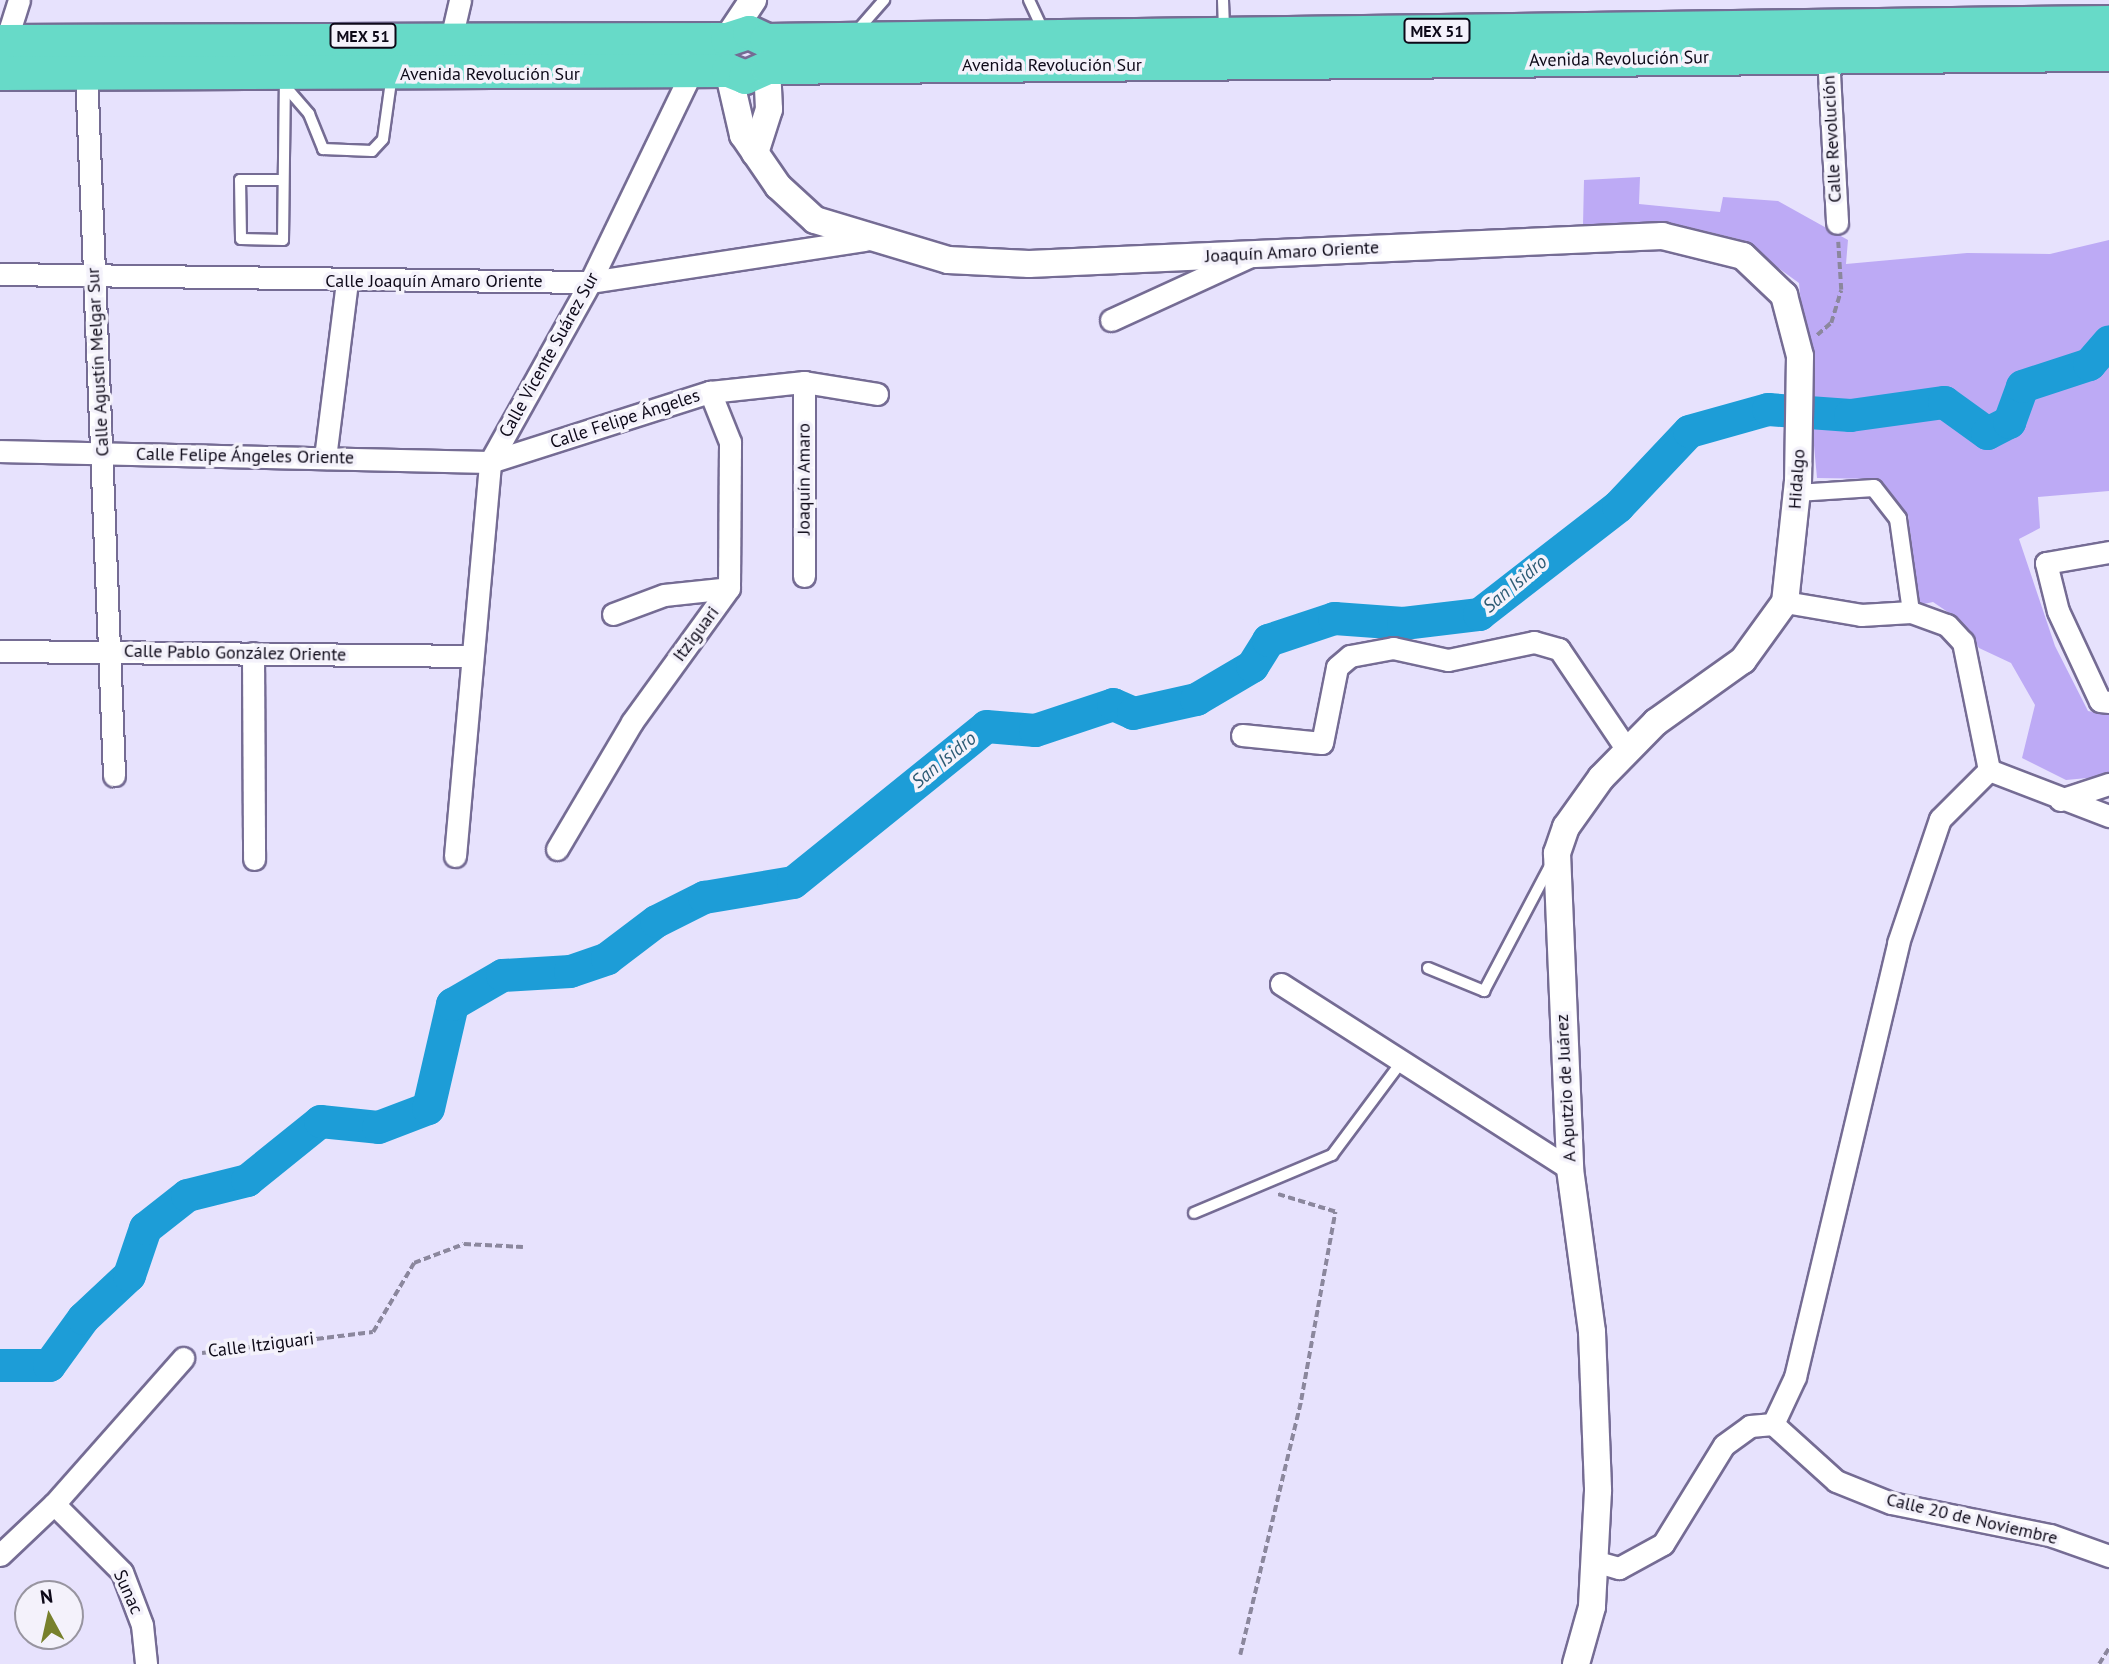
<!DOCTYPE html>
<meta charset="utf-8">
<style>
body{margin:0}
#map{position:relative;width:2109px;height:1664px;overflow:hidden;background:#e7e2fd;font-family:"PT Sans",sans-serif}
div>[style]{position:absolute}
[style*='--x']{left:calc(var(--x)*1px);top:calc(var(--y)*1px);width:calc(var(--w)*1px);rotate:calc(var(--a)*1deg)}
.forest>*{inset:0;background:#bdaaf5}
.river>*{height:33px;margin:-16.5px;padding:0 16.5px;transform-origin:16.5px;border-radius:16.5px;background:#1d9dd7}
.path>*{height:3.5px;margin-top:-1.75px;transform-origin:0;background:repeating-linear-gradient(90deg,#8b879d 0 7px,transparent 0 10.5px)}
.roads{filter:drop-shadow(2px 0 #756c94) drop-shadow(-2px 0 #756c94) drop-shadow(0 2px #756c94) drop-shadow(0 -2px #756c94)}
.service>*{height:10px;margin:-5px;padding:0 5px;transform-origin:5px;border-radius:5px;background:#fff}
.pedestrian>*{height:16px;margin:-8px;padding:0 8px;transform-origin:8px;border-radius:8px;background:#fff}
.minor>*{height:21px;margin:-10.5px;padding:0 10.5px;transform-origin:10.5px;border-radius:10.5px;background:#fff}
.tertiary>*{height:26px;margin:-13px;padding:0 13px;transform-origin:13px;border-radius:13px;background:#fff}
.primary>*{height:33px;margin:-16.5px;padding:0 16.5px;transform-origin:16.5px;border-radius:16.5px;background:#67dac8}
span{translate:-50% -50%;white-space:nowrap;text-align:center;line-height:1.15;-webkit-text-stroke:7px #f4f2fb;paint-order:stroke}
.shield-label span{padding:2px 5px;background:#f4f2fb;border:2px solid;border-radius:5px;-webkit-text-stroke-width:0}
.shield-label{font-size:16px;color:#0d0918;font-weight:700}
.street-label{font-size:18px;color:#0d0918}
.water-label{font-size:19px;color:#2d5b74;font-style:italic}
.north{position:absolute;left:14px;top:1580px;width:70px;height:70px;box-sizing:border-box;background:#f4f2fb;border:2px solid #9895a0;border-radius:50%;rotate:352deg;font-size:19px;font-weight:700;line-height:28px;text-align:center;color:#0d0918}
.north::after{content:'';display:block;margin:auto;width:24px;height:32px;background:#77802c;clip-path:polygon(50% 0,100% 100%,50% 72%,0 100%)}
</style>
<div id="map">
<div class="forest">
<div style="clip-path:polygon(1640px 177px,1639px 204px,1720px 212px,1723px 197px,1778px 201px,1848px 240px,1846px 264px,1967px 253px,2050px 254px,2109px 240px,2109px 491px,2038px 497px,2040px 528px,2019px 539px,2055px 646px,2088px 711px,2109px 715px,2109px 776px,2066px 780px,2022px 758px,2035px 705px,2011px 663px,1979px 648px,1961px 621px,1933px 602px,1919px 605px,1908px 515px,1880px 479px,1817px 478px,1799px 283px,1738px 239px,1676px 224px,1583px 225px,1584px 180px)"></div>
</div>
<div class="river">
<div style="--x:0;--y:1365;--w:49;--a:0"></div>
<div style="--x:49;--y:1365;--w:58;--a:-54.1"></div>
<div style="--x:83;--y:1318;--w:63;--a:-43.1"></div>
<div style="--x:129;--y:1275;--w:50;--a:-71.2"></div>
<div style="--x:145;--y:1228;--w:53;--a:-38.2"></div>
<div style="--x:187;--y:1195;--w:62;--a:-14"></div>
<div style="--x:247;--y:1180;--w:94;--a:-38.9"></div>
<div style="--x:320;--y:1121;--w:58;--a:5.9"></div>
<div style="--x:378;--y:1127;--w:53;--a:-20.8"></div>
<div style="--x:428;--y:1108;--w:107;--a:-77"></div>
<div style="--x:452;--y:1004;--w:58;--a:-30.1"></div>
<div style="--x:502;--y:975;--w:68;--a:-3.4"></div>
<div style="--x:570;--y:971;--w:39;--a:-19"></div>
<div style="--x:607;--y:958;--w:61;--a:-37.1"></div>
<div style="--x:656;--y:921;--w:54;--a:-26.6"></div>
<div style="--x:704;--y:897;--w:90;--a:-9.6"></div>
<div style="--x:793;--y:882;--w:248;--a:-38.9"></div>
<div style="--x:986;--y:726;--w:49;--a:4.7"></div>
<div style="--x:1035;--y:730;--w:82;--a:-18.4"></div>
<div style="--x:1113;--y:704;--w:22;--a:24"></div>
<div style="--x:1133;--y:713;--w:65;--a:-12.5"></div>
<div style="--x:1196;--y:699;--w:65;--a:-30.5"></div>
<div style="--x:1252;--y:666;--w:31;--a:-58"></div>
<div style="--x:1268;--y:640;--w:70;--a:-18.4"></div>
<div style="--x:1334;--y:618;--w:69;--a:4.1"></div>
<div style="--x:1403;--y:623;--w:77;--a:-6.8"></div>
<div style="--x:1479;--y:614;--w:176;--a:-37.8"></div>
<div style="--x:1618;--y:506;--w:103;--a:-46.6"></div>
<div style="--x:1689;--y:431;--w:82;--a:-15.6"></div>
<div style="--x:1768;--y:409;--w:82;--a:4.2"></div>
<div style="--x:1850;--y:415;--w:95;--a:-7.9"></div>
<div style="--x:1944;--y:402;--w:53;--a:35.8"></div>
<div style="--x:1987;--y:433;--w:25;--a:-27"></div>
<div style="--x:2009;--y:422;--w:38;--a:-70"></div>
<div style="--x:2022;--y:386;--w:71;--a:-18.2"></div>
<div style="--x:2089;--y:364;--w:30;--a:-49"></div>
</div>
<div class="path">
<div style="--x:1817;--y:335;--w:18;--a:-41"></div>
<div style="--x:1831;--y:323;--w:34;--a:-73"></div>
<div style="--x:1841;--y:290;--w:48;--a:-93.6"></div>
<div style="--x:202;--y:1353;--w:172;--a:-7"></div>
<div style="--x:373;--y:1332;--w:80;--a:-59.3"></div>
<div style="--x:414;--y:1263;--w:53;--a:-20.8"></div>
<div style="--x:464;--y:1244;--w:59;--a:2.9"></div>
<div style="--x:1240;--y:1655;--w:262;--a:-76.5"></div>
<div style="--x:1301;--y:1400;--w:191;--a:-79.7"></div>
<div style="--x:1335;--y:1212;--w:62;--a:-163"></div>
<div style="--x:2099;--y:1664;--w:19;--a:-58"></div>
</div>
<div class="roads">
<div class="service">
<div style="--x:1029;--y:0;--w:33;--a:65"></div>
<div style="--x:1223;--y:0;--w:31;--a:88"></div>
<div style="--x:856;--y:32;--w:43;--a:-48.8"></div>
<div style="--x:285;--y:86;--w:37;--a:49"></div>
<div style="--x:309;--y:114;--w:38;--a:68"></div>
<div style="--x:323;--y:149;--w:49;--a:2.3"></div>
<div style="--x:372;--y:151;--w:16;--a:-47"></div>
<div style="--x:383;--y:139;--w:66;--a:-82.1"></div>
<div style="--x:283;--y:180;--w:43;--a:180"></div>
<div style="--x:240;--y:180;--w:59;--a:89"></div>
<div style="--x:241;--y:239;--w:42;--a:1.4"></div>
<div style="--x:283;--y:240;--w:165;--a:-89.3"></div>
<div style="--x:1428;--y:968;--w:61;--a:22.3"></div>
<div style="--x:1484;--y:991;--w:144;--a:-62.2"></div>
<div style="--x:1194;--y:1213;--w:150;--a:-22.8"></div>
<div style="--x:1332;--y:1155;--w:117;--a:-53.3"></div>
</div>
<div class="pedestrian">
<div style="--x:1797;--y:493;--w:77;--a:-3.7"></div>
<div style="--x:1874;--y:488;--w:39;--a:52"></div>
<div style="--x:1898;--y:519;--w:94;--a:82"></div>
</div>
<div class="minor">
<div style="--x:452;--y:35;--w:36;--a:-77"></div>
<div style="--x:6;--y:41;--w:43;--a:-72.4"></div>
<div style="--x:1828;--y:55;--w:168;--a:86.9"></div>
<div style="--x:86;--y:71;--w:705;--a:87.72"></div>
<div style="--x:0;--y:274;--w:590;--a:0.78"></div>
<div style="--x:590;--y:282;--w:278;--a:-8.7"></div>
<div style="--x:1111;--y:320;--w:154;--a:-24.6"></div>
<div style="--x:0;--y:451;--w:490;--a:1.3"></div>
<div style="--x:490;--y:462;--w:231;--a:-17.7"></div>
<div style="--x:710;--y:392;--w:95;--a:-6.1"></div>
<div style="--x:804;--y:382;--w:74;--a:9.3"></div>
<div style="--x:325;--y:458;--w:177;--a:-82.9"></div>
<div style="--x:2109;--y:552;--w:64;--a:170.1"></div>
<div style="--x:2046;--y:563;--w:49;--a:76"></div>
<div style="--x:2058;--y:611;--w:99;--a:65"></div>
<div style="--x:2100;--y:701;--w:9;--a:6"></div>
<div style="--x:804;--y:576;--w:194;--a:-90"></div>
<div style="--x:1785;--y:602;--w:77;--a:9.7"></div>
<div style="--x:1861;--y:615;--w:50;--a:-3.4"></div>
<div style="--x:1911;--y:612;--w:38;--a:20"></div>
<div style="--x:1947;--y:625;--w:23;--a:47"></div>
<div style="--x:1963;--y:642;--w:131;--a:78.5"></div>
<div style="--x:1989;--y:770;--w:129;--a:21"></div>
<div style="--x:613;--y:614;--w:54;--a:-20.4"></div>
<div style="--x:664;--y:595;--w:65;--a:-6.1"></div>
<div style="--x:0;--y:651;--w:471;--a:0.6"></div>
<div style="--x:253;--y:653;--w:206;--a:89.7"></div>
<div style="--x:1242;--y:735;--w:80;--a:5.7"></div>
<div style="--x:1322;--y:743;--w:77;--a:-78.8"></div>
<div style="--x:1337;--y:667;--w:17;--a:-40"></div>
<div style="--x:1350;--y:656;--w:44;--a:-10.5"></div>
<div style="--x:1393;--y:648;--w:56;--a:12.3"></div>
<div style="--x:1448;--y:660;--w:88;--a:-11.8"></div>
<div style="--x:1534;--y:642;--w:26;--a:16"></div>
<div style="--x:1559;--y:649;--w:122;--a:56"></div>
<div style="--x:2060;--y:800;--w:52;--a:-18.1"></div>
<div style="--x:557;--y:849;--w:147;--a:-59.4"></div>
<div style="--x:632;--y:722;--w:165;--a:-54.1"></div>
<div style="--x:729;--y:588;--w:146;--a:-89.6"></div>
<div style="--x:730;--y:442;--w:54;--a:-111.8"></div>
<div style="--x:455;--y:856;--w:396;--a:-84.9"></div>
<div style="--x:490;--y:462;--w:206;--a:-60.9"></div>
<div style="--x:590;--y:282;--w:234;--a:-64.2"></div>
<div style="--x:1281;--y:984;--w:343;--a:32.6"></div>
<div style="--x:1773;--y:1424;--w:85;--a:42.1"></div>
<div style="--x:1836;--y:1481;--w:59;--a:21.8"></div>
<div style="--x:1891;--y:1503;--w:162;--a:11.4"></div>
<div style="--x:2050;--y:1535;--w:63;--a:19.6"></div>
<div style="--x:54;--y:1504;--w:96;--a:45"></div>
<div style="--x:122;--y:1572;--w:57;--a:69.3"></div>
<div style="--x:142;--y:1625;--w:39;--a:84"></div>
<div style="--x:0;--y:1555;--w:74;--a:-43.4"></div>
<div style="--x:54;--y:1504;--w:195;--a:-48.5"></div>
<div style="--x:1594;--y:1561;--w:26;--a:16"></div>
<div style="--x:1619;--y:1568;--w:50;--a:-28.6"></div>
<div style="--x:1663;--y:1544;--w:116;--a:-58.4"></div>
<div style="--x:1724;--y:1445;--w:32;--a:-36"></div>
<div style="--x:1750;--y:1426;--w:23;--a:-5"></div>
<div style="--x:1773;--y:1424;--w:52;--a:-64.9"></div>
<div style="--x:1795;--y:1377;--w:446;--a:-76.6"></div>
<div style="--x:1898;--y:943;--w:131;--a:-71.3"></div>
<div style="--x:1940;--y:819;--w:69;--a:-45"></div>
</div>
<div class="tertiary">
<div style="--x:727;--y:39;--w:47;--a:-56.3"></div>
<div style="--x:728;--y:70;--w:67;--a:77"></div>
<div style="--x:743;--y:135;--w:62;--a:55.5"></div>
<div style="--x:778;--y:186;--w:50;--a:42.6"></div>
<div style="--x:815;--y:220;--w:139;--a:16.7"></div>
<div style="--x:948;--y:260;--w:81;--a:2.8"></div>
<div style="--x:1029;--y:264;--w:634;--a:-2.53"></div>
<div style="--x:1662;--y:236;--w:83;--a:13.9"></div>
<div style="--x:1743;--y:256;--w:57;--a:43.6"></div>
<div style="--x:1784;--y:295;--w:63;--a:75.3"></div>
<div style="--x:1800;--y:356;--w:125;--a:90.9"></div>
<div style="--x:1798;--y:481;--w:122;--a:96.1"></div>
<div style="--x:1785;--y:602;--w:72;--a:125.9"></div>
<div style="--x:1743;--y:660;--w:107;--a:144.5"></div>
<div style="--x:1656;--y:722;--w:78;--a:134.5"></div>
<div style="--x:1601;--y:778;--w:60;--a:125.5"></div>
<div style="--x:1566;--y:827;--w:28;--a:109"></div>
<div style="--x:1557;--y:853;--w:316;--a:87.6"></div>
<div style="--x:1570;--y:1169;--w:164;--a:82.3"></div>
<div style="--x:1592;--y:1332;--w:159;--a:87.8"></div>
<div style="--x:1598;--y:1491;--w:116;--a:93"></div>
<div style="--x:1592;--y:1607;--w:59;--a:105.7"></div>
<div style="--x:755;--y:153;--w:46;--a:-72.3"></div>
<div style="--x:769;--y:109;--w:42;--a:-92.7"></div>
</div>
<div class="primary">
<div style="--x:0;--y:41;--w:727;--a:-0.16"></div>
<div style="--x:727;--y:39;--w:23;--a:-18"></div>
<div style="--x:749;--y:32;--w:19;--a:25"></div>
<div style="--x:766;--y:40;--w:1343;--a:-0.77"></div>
<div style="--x:0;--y:73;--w:728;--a:-0.24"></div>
<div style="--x:728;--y:70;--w:18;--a:22"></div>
<div style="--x:745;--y:77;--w:24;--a:-24"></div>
<div style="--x:767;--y:67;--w:1342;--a:-0.56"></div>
</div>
</div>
<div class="shield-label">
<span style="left:1437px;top:31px">MEX 51</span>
<span style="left:363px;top:36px">MEX 51</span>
</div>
<div class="street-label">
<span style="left:1619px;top:59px;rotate:-1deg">Avenida Revolución Sur</span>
<span style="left:1052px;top:65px">Avenida Revolución Sur</span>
<span style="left:490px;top:74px">Avenida Revolución Sur</span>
<span style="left:1832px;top:139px;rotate:-93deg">Calle Revolución</span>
<span style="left:1292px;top:252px;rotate:-3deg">Joaquín Amaro Oriente</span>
<span style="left:434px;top:281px">Calle Joaquín Amaro Oriente</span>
<span style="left:549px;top:355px;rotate:-61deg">Calle Vicente Suárez Sur</span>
<span style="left:98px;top:362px;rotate:-93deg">Calle Agustín Melgar Sur</span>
<span style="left:625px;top:419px;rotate:-18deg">Calle Felipe Ángeles</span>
<span style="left:245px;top:456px;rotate:1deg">Calle Felipe Ángeles Oriente</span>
<span style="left:804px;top:479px;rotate:-90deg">Joaquín Amaro</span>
<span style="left:1797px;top:479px;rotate:-86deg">Hidalgo</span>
<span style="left:696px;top:634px;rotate:-53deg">Itziguari</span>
<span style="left:235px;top:653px;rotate:1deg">Calle Pablo González Oriente</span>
<span style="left:1566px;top:1088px;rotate:-93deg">A Aputzio de Juárez</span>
<span style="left:261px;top:1345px;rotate:-7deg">Calle Itziguari</span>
<span style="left:1972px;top:1519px;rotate:13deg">Calle 20 de Noviembre</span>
<span style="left:128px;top:1592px;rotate:66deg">Sunac</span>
</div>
<div class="water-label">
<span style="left:1515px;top:584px;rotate:-40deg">San Isidro</span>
<span style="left:944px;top:760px;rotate:-39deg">San Isidro</span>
</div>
<div class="north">N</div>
</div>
